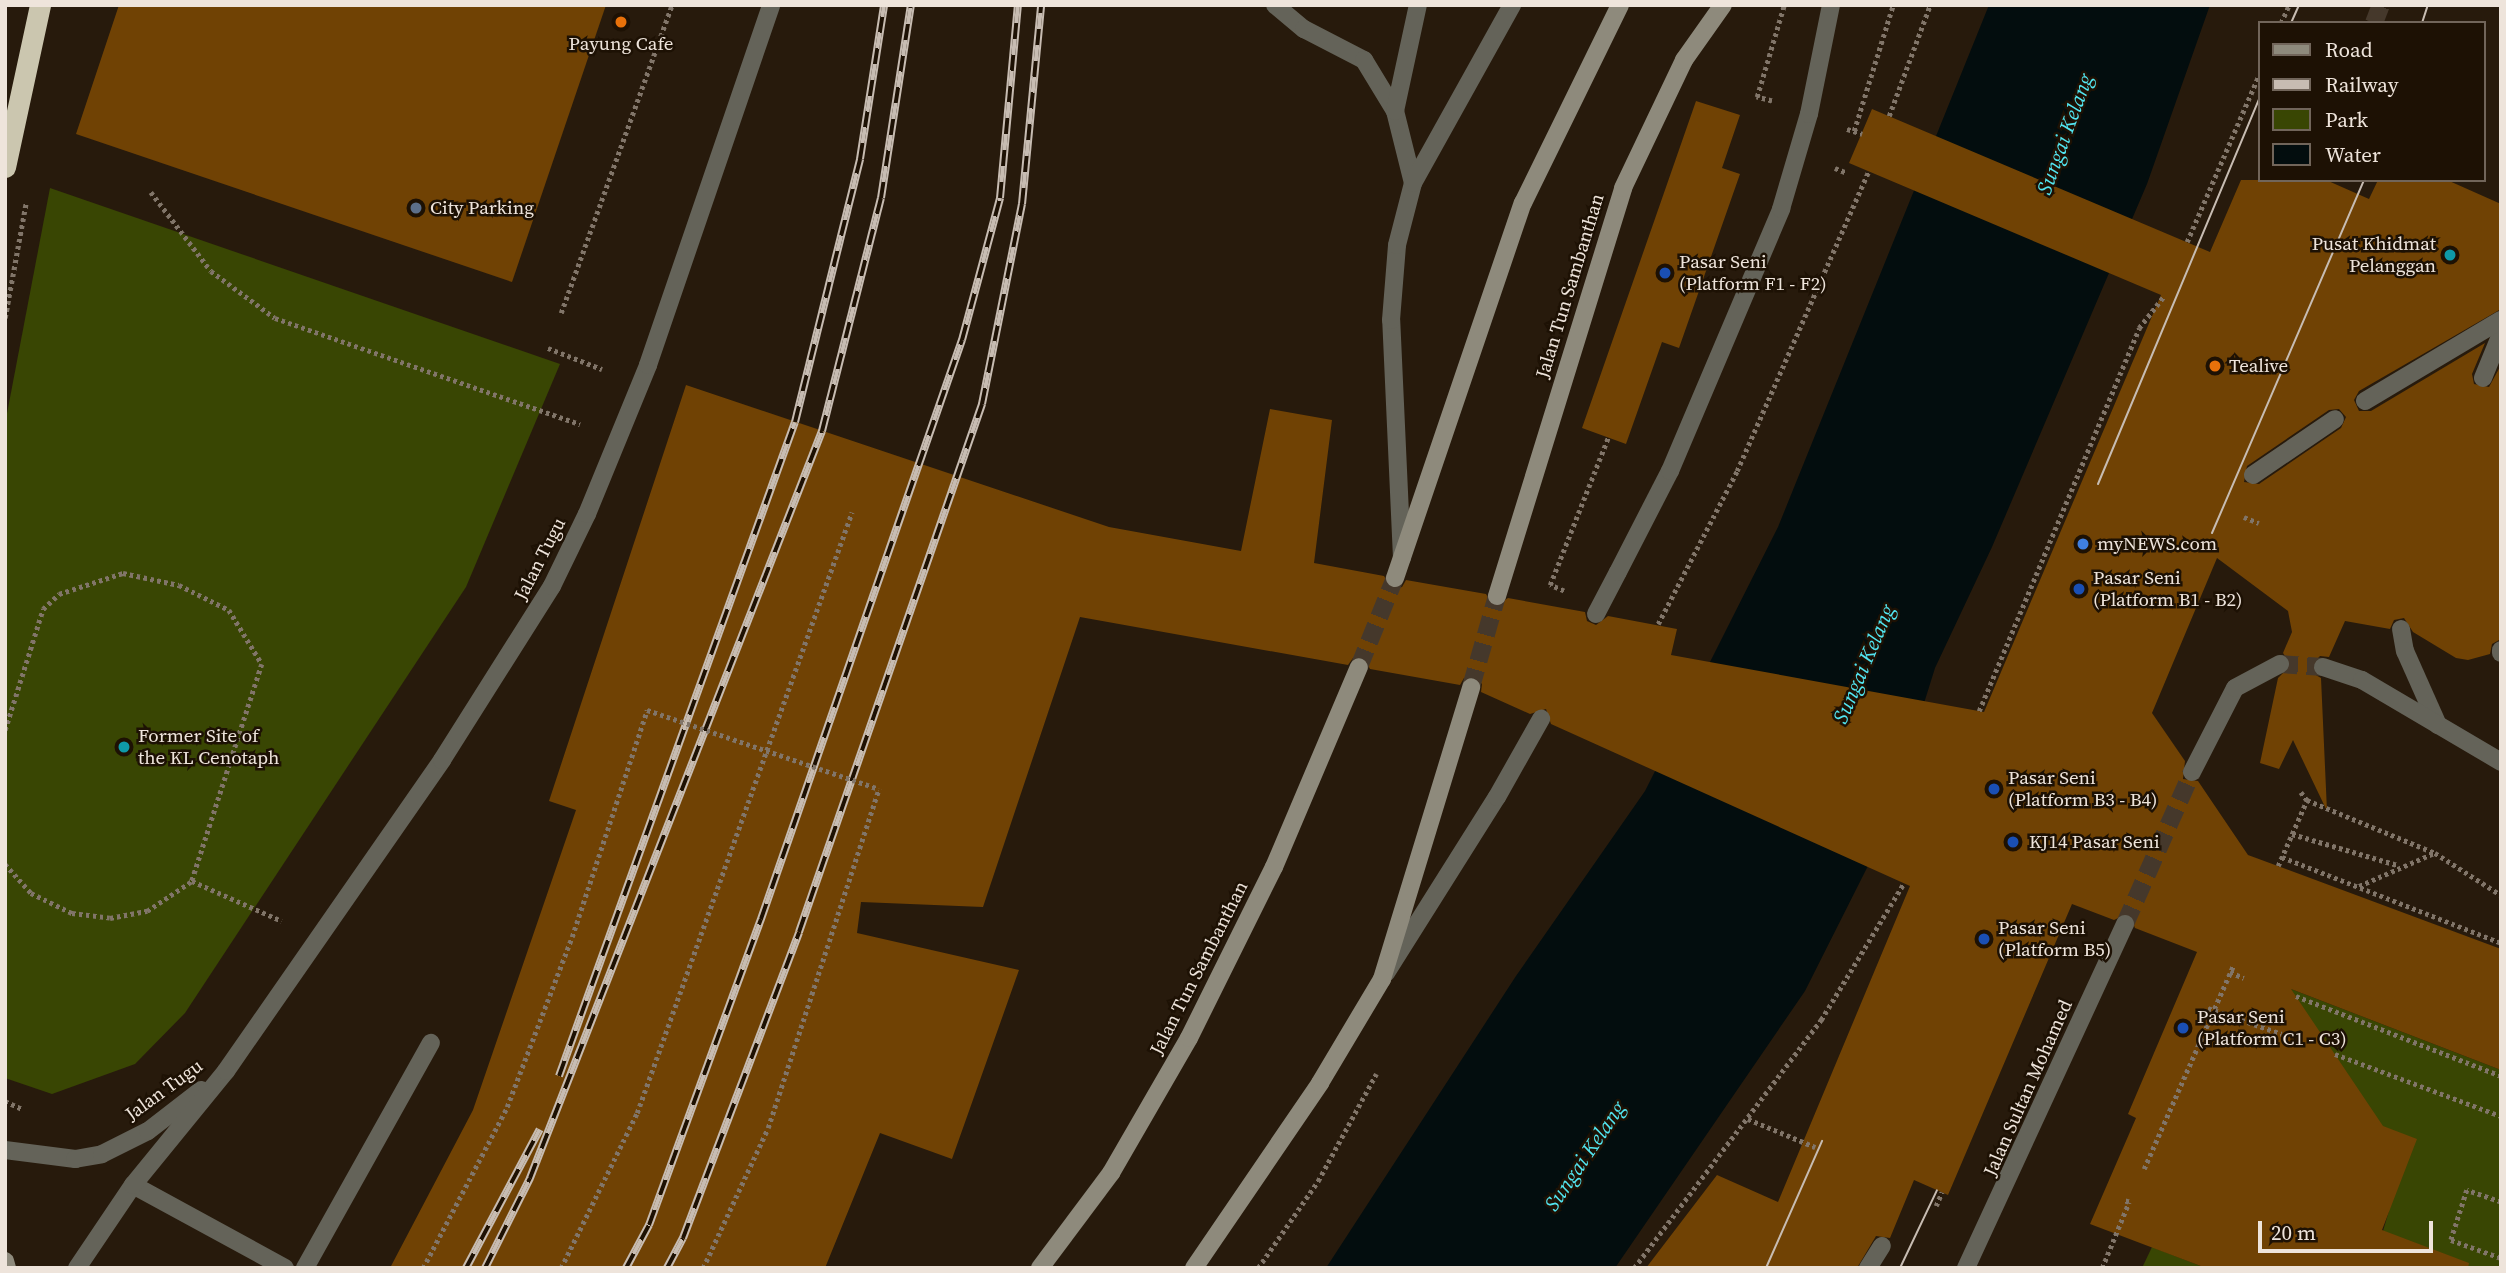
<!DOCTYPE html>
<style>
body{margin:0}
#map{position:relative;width:2506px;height:1273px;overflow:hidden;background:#271a0c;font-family:"Source Serif 4",serif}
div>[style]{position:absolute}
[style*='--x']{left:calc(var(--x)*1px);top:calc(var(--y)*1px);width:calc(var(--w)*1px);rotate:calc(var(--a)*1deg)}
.green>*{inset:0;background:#394603}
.water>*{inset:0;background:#030d0e}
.building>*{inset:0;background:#704204}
.street-tunnel>*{height:18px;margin-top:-9px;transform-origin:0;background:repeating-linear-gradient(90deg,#45382b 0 18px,transparent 0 27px)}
.secondary-tunnel>*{height:18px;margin-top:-9px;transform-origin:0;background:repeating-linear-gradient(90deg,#45382b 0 18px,transparent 0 27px)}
.path>*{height:4.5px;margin-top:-2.25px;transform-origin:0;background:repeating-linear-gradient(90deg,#817569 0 3.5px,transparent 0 7px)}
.lane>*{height:18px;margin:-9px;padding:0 9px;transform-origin:9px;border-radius:9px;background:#646359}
.street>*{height:18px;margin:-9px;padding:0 9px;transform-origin:9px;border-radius:9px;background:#646359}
.secondary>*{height:18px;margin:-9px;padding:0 9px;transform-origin:9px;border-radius:9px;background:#8e8a7c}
.highway>*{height:21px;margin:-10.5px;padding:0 10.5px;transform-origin:10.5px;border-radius:10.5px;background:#cbc6af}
.tram>*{height:2px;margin:-1px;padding:0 1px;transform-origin:1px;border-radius:1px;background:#c7bcb2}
.rail>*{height:8px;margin-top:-4px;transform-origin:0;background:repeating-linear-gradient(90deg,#1d1104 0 16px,#c7bcb2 0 32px);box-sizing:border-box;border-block:2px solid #c7bcb2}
.path-bridge>*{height:4.5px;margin-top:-2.25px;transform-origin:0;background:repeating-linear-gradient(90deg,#817569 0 3.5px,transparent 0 7px)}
.lane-bridge>*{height:18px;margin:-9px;padding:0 9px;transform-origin:9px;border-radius:9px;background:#646359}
.dots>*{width:19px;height:19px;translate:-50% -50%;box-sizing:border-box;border:4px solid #1d1104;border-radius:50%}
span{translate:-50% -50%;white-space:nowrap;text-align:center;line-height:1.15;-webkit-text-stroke:5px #1d1104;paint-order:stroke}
.poi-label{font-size:19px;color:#eee4db}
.left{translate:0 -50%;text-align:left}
.right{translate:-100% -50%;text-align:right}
.street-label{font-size:19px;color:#eee4db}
.water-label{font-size:21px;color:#52e5f0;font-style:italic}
.frame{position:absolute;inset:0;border:7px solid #eee4db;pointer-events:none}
.legend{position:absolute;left:2258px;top:21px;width:228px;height:161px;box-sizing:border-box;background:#1d1104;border:2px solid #71655a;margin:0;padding:9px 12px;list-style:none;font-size:21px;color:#eee4db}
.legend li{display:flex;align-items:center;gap:14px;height:35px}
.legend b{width:35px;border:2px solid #71655a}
.scale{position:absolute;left:2258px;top:1221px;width:175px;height:32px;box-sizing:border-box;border:4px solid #eee4db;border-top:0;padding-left:9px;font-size:21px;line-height:24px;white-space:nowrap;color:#eee4db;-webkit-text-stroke:5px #1d1104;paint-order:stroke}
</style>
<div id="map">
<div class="green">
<div style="clip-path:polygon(50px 188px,560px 364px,466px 587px,185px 1013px,135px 1064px,52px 1094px,5px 1078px,5px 424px)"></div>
<div style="clip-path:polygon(2291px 989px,2501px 1070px,2501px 1268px,2404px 1268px,2383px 1231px,2389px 1211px,2202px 1057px)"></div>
<div style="clip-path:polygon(2152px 1247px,2206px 1268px,2142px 1268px)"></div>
</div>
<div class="water">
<div style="clip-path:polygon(1989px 5px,2210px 5px,2147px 184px,1992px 547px,1935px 668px,1882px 838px,1805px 991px,1615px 1268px,1326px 1268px,1516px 976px,1645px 791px,1778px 527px)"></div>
</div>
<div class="building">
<div style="clip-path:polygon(119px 5px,606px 5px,512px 282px,76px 134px)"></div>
<div style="clip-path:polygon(1696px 101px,1740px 115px,1722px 168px,1740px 174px,1679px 348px,1662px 342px,1626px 444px,1582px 428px)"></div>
<div style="clip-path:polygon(evenodd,1872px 109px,2210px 252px,2241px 180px,2326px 180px,2369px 199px,2378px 180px,2447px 180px,2501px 204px,2501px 309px,2359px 391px,2354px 400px,2359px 411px,2371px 411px,2485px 343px,2472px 374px,2474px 384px,2489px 387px,2501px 365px,2501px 639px,2492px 644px,2490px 654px,2468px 660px,2456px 658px,2413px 632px,2404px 618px,2394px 620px,2390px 629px,2345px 621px,2329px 657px,2320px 656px,2312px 664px,2314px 674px,2321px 678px,2327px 811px,2293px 740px,2279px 769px,2260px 763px,2278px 678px,2291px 665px,2283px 653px,2292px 632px,2288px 611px,2217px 558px,2152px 713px,2185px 761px,2183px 779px,2198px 781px,2248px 855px,2501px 949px,2501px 1070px,2291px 989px,2383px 1126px,2417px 1139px,2382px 1230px,2469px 1263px,2468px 1268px,2206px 1268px,2090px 1224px,2136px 1118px,2128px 1114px,2197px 952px,2135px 928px,2129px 913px,2114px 920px,2072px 904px,1948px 1195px,1914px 1180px,1890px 1238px,1876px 1236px,1857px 1268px,1646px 1268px,1717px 1175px,1778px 1202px,1910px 886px,1551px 724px,1546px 709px,1530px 714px,1481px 692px,1482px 684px,1475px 676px,1464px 678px,1460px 685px,1370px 669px,1363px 656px,1353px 658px,1348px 665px,1080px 617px,983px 907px,861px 902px,857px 933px,1019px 970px,952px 1159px,880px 1133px,825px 1268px,390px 1268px,473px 1110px,576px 810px,549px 801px,686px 385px,1109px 527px,1241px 551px,1270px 409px,1332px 420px,1314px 563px,1384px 576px,1392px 589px,1402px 587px,1406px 580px,1486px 594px,1494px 607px,1508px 598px,1585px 612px,1587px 621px,1596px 625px,1608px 616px,1677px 629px,1671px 655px,1984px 712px,2161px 295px,1849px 163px,1872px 109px,2339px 409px,2346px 417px,2341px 428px,2259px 484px,2244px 482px,2247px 466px,2329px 410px,2339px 409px)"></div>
</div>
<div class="street-tunnel">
<div style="--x:2374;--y:23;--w:19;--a:-69"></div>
<div style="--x:2280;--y:664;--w:43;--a:4"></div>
<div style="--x:2125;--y:924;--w:166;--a:-66.2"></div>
</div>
<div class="secondary-tunnel">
<div style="--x:1359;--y:667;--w:96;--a:-68"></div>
<div style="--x:1471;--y:687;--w:95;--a:-74.1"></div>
</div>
<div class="path">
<div style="--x:2281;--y:23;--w:20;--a:-66"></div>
<div style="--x:1772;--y:101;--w:16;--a:-165"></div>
<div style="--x:1757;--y:97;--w:96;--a:-73.6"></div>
<div style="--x:1889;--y:116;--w:118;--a:-69.7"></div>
<div style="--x:1847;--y:129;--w:16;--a:18"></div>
<div style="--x:1854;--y:131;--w:132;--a:-72.8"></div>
<div style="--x:151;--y:192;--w:99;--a:52.8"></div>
<div style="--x:211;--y:271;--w:79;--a:36.3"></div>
<div style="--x:275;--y:318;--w:323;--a:19.2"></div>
<div style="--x:2187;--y:242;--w:182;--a:-66.7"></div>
<div style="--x:561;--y:313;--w:327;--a:-70.2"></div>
<div style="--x:5;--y:318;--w:117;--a:-79.7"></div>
<div style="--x:548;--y:348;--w:58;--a:21.3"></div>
<div style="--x:2244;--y:517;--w:16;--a:22"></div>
<div style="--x:1564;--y:591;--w:15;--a:-157"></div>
<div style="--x:1550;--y:585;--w:158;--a:-68.5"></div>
<div style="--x:1658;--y:624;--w:172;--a:-62.7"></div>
<div style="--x:1737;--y:471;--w:326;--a:-66.3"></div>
<div style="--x:1979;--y:711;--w:415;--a:-67.3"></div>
<div style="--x:2139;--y:328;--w:41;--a:-52"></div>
<div style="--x:5;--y:730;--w:127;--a:-72.6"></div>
<div style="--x:43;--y:609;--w:22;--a:-43"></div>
<div style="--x:59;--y:594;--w:67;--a:-18.2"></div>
<div style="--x:123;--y:573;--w:57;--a:12.1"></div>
<div style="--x:179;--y:585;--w:56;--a:26.6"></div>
<div style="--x:229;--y:610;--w:63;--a:58.6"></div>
<div style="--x:262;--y:664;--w:228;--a:107.9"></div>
<div style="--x:2301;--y:792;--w:10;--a:53"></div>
<div style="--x:2307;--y:800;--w:139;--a:22.5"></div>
<div style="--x:2435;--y:853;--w:78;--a:32.5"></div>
<div style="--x:2292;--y:834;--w:109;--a:16.4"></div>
<div style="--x:2282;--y:857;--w:235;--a:21.4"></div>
<div style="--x:5;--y:864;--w:39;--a:48"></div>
<div style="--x:31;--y:893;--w:46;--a:26"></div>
<div style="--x:72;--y:913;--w:38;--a:7"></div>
<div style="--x:110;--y:918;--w:38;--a:-11"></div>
<div style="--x:147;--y:911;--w:54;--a:-33.7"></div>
<div style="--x:192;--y:881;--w:98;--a:24"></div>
<div style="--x:2278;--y:866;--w:72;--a:-66.3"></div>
<div style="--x:2359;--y:886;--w:82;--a:-23.7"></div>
<div style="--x:2230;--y:972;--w:15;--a:23"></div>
<div style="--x:2296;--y:996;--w:220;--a:21.3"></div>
<div style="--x:2208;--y:1008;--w:78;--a:19.4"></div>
<div style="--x:2335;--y:1054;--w:177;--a:20.5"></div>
<div style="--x:5;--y:1101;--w:19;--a:25"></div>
<div style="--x:1748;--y:1119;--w:73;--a:22.7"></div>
<div style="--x:2144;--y:1169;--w:222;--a:-66.3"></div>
<div style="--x:2501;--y:1202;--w:36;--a:-161"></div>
<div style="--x:2467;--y:1190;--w:52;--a:107.7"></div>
<div style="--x:2451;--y:1240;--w:53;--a:19.8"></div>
<div style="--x:1936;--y:1206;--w:15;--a:-67"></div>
<div style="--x:423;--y:1268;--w:182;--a:-62.4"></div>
<div style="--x:507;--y:1107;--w:182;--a:-69.1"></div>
<div style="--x:572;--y:937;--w:239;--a:-71.7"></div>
<div style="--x:561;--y:1268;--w:173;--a:-63.9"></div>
<div style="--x:637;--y:1113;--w:638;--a:-70.32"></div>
<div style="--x:703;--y:1268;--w:154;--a:-65.1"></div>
<div style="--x:768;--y:1128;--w:357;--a:-71.9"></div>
<div style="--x:1258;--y:1268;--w:106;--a:-55.4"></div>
<div style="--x:1318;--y:1181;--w:122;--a:-61.5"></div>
<div style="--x:1634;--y:1268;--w:311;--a:-53"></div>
<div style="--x:1821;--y:1020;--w:160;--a:-58.8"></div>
<div style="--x:2102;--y:1268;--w:71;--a:-67.8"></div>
<div style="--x:2129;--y:1202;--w:4;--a:-166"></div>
</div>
<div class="lane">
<div style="--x:1275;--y:5;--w:38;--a:40"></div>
<div style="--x:1304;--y:29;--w:68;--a:27.3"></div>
<div style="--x:1364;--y:60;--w:60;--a:58.7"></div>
<div style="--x:1413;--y:183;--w:74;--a:-104"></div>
<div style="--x:1395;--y:111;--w:108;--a:-77.8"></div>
<div style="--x:2483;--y:378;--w:48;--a:-67.8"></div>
<div style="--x:2365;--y:401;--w:158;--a:-30.8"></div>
<div style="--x:2253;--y:475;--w:99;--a:-34.3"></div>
<div style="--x:1402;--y:558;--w:238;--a:-92.6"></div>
<div style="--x:1391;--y:320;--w:75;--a:-85.4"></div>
<div style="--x:1397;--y:245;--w:64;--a:-75.5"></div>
<div style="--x:1413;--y:183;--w:204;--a:-60.9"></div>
<div style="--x:1596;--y:614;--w:47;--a:-62.4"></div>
<div style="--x:2401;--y:629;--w:22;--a:80"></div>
<div style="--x:2405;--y:651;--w:81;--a:66"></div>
<div style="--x:2501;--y:650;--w:3;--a:90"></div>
<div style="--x:1386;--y:973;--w:208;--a:-57.8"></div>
<div style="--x:1497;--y:797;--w:90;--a:-60.6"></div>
<div style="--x:133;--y:1185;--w:173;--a:28.6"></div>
<div style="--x:305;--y:1268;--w:258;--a:-60.8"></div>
<div style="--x:1868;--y:1268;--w:26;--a:-58"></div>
</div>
<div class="street">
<div style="--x:2323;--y:667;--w:41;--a:18.4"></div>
<div style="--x:2362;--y:680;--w:161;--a:30.5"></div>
<div style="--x:2192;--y:772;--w:94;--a:-62.9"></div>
<div style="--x:2235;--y:688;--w:51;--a:-28.1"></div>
<div style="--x:5;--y:1150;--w:71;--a:7.3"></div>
<div style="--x:75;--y:1159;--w:27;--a:-10"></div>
<div style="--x:102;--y:1154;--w:51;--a:-26.6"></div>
<div style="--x:148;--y:1131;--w:67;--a:-37.7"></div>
<div style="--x:77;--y:1268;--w:100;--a:-56"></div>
<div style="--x:133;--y:1185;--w:147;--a:-50.8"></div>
<div style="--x:226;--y:1071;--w:379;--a:-55.2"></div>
<div style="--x:442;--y:760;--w:206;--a:-57.7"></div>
<div style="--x:552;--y:586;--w:80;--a:-64.1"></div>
<div style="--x:587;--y:514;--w:161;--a:-67.7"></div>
<div style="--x:648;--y:365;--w:380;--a:-71.1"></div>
<div style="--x:1966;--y:1268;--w:379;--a:-65.2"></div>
</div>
<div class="secondary">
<div style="--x:1395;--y:578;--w:396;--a:-71.2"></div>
<div style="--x:1523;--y:203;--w:220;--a:-63.9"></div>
<div style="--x:1497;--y:596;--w:427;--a:-72.8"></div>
<div style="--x:1623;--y:188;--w:142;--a:-64.5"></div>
<div style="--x:1684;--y:60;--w:67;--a:-54.7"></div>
<div style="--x:5;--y:1261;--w:7;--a:74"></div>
<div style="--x:1040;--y:1268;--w:119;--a:-53.2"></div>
<div style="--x:1111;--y:1173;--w:156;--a:-60"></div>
<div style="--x:1189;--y:1038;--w:191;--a:-63.6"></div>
<div style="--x:1274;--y:867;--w:217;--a:-67"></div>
<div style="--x:1194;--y:1268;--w:224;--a:-55.7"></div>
<div style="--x:1320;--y:1083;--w:121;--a:-59.2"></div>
<div style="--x:1382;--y:979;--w:305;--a:-73"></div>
</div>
<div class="highway">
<div style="--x:5;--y:167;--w:166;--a:-77.8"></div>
</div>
<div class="tram">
<div style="--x:2291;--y:23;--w:20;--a:-66"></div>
<div style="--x:2422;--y:23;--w:19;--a:-72"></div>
<div style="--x:2098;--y:484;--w:417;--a:-67.3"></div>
<div style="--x:2212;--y:533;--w:384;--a:-66.7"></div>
<div style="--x:1766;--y:1268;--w:139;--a:-66.2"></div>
<div style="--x:1900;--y:1268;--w:86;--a:-64.6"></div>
</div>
<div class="rail">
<div style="--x:559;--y:1076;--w:695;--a:-70.16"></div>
<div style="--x:795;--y:422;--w:271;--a:-76.1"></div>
<div style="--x:860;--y:159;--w:156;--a:-81.1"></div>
<div style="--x:466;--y:1268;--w:157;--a:-62"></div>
<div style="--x:485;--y:1268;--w:101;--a:-63.4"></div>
<div style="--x:530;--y:1178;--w:802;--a:-68.65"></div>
<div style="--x:822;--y:431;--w:240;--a:-75.8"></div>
<div style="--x:881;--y:198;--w:195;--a:-81.2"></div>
<div style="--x:626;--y:1268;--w:49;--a:-61.9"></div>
<div style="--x:649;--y:1225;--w:326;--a:-69.9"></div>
<div style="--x:761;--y:919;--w:613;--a:-70.86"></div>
<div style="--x:962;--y:340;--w:147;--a:-75"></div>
<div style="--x:1000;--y:198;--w:194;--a:-84.7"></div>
<div style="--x:667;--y:1268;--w:34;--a:-62"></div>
<div style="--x:683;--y:1238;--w:327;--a:-69.2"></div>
<div style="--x:799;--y:932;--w:559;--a:-70.88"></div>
<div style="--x:982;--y:404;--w:204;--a:-78.7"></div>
<div style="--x:1022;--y:204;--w:200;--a:-84.5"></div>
</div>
<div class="path-bridge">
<div style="--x:1835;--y:168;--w:11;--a:22"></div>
<div style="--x:647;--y:710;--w:245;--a:18.8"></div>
</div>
<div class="lane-bridge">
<div style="--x:1618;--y:572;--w:114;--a:-62.8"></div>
<div style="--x:1670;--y:471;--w:285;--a:-67"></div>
<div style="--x:1781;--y:209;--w:99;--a:-73.6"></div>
<div style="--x:1809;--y:114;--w:111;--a:-78.6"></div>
</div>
<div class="dots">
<div style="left:621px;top:22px;background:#e8710a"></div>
<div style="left:416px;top:208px;background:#5c6f8a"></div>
<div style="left:2450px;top:255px;background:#0f9aa8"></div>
<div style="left:1665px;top:273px;background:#1a4fb4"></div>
<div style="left:2215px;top:366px;background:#e8710a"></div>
<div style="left:2083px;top:544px;background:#3f7fe0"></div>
<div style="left:2079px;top:589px;background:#1a4fb4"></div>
<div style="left:124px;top:747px;background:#0f9aa8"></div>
<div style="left:1994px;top:789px;background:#1a4fb4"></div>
<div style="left:2013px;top:842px;background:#1a4fb4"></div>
<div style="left:1984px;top:939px;background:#1a4fb4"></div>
<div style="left:2183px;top:1028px;background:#1a4fb4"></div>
</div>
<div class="poi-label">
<span style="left:621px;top:44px">Payung Cafe</span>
<span class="left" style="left:430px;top:208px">City Parking</span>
<span class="right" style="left:2436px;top:255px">Pusat Khidmat<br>Pelanggan</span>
<span class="left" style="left:1679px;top:273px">Pasar Seni<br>(Platform F1 - F2)</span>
<span class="left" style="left:2229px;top:366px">Tealive</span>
<span class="left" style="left:2097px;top:544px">myNEWS.com</span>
<span class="left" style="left:2093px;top:589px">Pasar Seni<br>(Platform B1 - B2)</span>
<span class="left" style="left:138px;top:747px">Former Site of<br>the KL Cenotaph</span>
<span class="left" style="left:2008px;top:789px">Pasar Seni<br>(Platform B3 - B4)</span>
<span class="left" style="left:2029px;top:842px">KJ14 Pasar Seni</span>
<span class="left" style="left:1998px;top:939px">Pasar Seni<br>(Platform B5)</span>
<span class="left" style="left:2197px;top:1028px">Pasar Seni<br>(Platform C1 - C3)</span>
</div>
<div class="street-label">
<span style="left:1570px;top:286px;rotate:-73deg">Jalan Tun Sambanthan</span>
<span style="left:540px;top:559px;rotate:-63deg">Jalan Tugu</span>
<span style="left:1199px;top:968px;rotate:-63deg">Jalan Tun Sambanthan</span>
<span style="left:2028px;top:1088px;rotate:-66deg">Jalan Sultan Mohamed</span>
<span style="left:164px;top:1090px;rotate:-36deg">Jalan Tugu</span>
</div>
<div class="water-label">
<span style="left:2065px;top:134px;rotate:-70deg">Sungai Kelang</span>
<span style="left:1864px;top:664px;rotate:-67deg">Sungai Kelang</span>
<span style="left:1585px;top:1156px;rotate:-56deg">Sungai Kelang</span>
</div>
<div class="frame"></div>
<ul class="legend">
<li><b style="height:9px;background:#8e8a7c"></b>Road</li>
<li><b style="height:9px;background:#c7bcb2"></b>Railway</li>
<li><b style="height:19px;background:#394603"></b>Park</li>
<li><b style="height:19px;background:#030d0e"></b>Water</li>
</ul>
<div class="scale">20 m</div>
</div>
